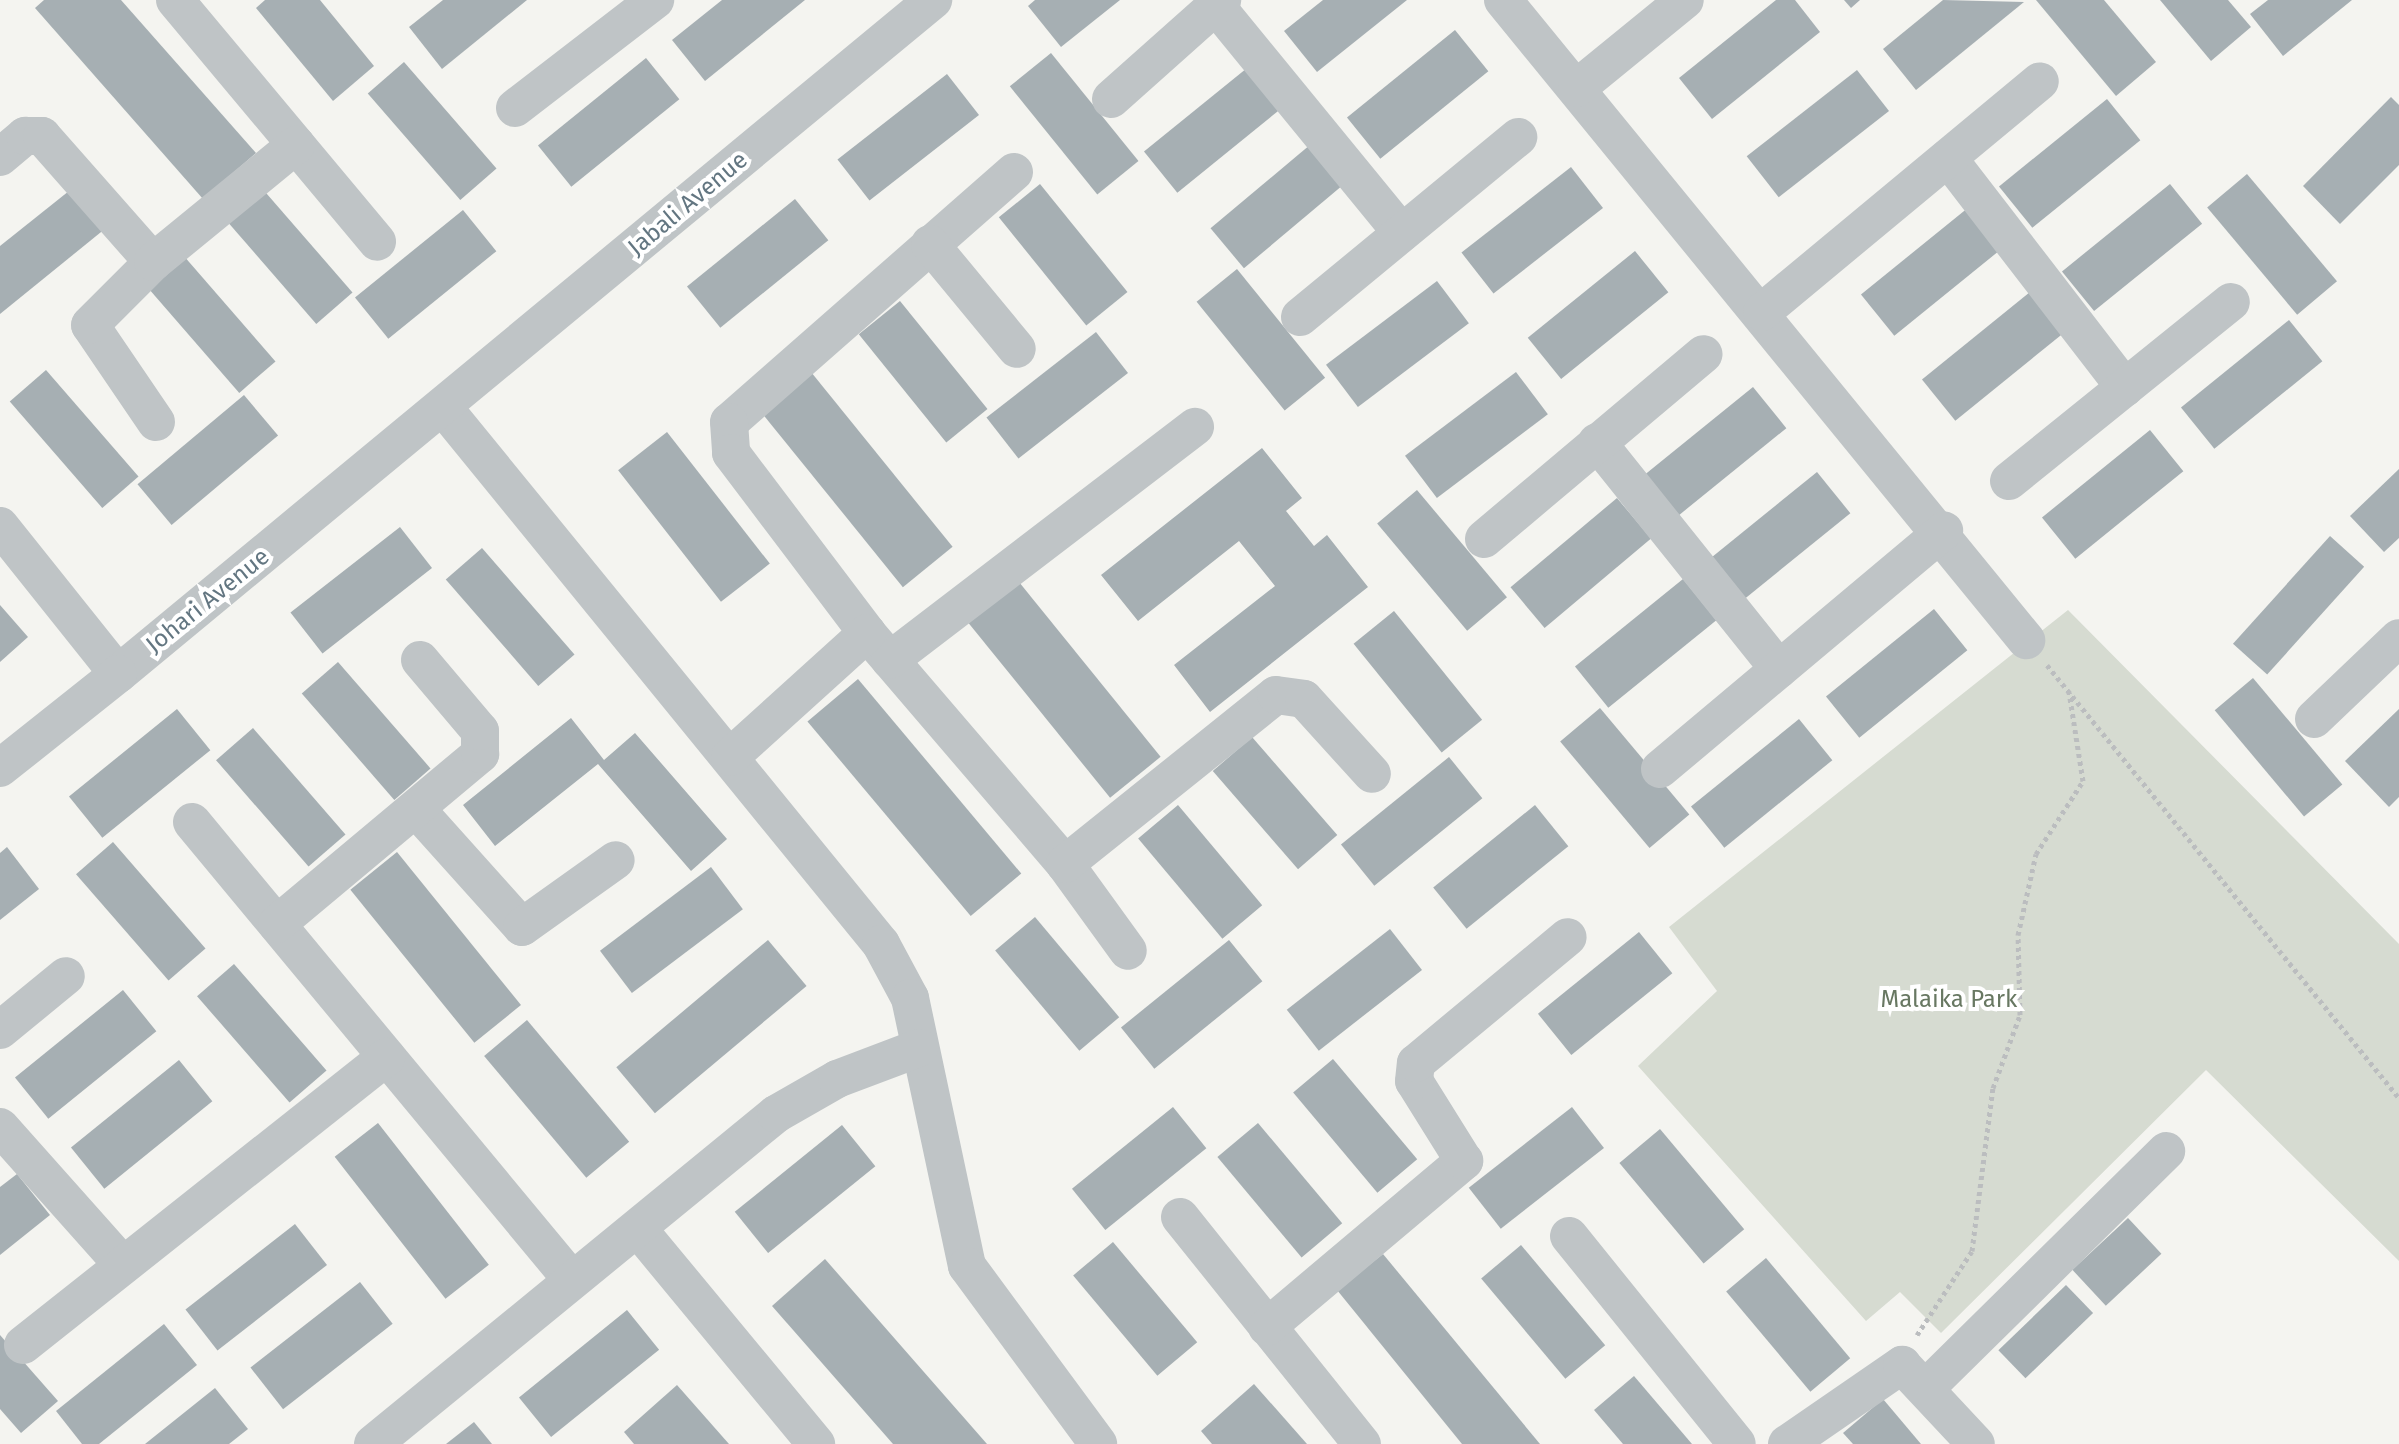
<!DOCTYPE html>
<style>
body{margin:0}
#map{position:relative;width:2399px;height:1444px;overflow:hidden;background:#f4f4f0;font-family:"Fira Sans",sans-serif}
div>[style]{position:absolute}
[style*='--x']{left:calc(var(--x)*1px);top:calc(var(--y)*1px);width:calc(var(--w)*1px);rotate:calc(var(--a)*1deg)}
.green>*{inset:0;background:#d6dbd1}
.building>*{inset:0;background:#a6afb3;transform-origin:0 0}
.path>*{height:5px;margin-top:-2.5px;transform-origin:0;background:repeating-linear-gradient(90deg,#bbbdbf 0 4px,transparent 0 8px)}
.minor>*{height:38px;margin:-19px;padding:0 19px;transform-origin:19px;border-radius:19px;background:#bfc4c6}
span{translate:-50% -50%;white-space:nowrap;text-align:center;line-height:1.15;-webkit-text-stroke:8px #fff;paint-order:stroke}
.street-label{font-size:24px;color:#637681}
.park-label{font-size:24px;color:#687862}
</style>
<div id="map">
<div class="green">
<div style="clip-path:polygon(2068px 610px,2399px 944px,2399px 1261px,2206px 1070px,1941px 1333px,1900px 1292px,1866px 1321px,1638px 1066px,1717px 991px,1669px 927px)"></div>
</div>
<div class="building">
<div style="clip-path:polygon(44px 0,121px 0,256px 153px,203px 199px,35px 8px)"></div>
<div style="clip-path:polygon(265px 0,320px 0,374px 66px,333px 101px,256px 8px)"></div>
<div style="clip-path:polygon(443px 0,527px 0,442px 69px,409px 27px)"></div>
<div style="clip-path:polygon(722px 0,805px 0,705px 81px,672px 40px)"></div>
<div style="clip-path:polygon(1035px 0,1120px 0,1061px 47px,1028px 6px)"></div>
<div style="clip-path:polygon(1323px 0,1407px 0,1317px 72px,1284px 31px)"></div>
<div style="clip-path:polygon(1776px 0,1795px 0,1820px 32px,1712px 119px,1679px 78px)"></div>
<div style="clip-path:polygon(1844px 0,1860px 0,1851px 8px)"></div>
<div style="clip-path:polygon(1943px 0,2024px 2px,1916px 90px,1883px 49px)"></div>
<div style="clip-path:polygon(2036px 0,2104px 0,2156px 62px,2116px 96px)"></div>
<div style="clip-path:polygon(2160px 0,2228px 0,2251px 27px,2211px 61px)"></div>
<div style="clip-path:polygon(2268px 0,2352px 0,2283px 56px,2250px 14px)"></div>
<div style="left:1455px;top:30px;width:53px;height:139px;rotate:51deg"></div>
<div style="left:1051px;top:53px;width:139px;height:53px;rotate:51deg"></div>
<div style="left:646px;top:58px;width:53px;height:139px;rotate:51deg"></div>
<div style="left:404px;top:62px;width:141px;height:48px;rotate:49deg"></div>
<div style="left:1252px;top:64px;width:53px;height:139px;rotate:51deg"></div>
<div style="left:1857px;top:70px;width:52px;height:140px;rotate:52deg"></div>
<div style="left:947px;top:74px;width:52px;height:139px;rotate:52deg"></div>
<div style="clip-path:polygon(2391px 97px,2399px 105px,2399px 165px,2340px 224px,2303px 186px)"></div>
<div style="left:2107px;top:99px;width:53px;height:139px;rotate:51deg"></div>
<div style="left:1317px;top:139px;width:52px;height:139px;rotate:50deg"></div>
<div style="left:1571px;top:167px;width:52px;height:139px;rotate:52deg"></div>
<div style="left:2247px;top:174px;width:140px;height:52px;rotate:50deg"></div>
<div style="left:1040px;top:184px;width:139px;height:53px;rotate:51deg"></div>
<div style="left:2170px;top:184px;width:51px;height:139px;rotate:51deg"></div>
<div style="left:260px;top:186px;width:141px;height:48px;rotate:49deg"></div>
<div style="clip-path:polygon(74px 187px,106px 228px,0 314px,0 246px)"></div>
<div style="left:795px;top:199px;width:53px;height:139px;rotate:51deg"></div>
<div style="left:1969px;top:207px;width:53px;height:139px;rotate:51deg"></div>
<div style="left:463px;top:210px;width:53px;height:139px;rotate:51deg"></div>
<div style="left:1635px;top:251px;width:53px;height:138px;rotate:51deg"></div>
<div style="left:183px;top:255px;width:141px;height:48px;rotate:49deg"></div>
<div style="left:1237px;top:269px;width:140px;height:52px;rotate:51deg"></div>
<div style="left:1437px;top:281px;width:53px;height:139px;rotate:53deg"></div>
<div style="left:2030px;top:292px;width:53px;height:139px;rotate:51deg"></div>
<div style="left:900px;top:301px;width:139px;height:53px;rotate:51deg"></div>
<div style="left:2289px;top:320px;width:53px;height:139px;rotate:51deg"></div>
<div style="left:1096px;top:332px;width:52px;height:139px;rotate:52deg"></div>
<div style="left:46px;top:370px;width:141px;height:48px;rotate:49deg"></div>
<div style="left:811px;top:372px;width:225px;height:64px;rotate:51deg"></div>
<div style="left:1516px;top:372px;width:53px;height:139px;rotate:53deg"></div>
<div style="left:1753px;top:387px;width:53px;height:139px;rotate:51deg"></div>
<div style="left:244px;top:395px;width:53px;height:139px;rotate:50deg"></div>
<div style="left:2150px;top:430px;width:53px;height:139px;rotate:51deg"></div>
<div style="left:667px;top:432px;width:167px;height:62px;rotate:52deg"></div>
<div style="clip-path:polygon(1262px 448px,1302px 498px,1286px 511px,1314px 546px,1327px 535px,1368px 587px,1210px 712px,1174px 665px,1275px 586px,1239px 541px,1138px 621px,1101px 575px)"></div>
<div style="clip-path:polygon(2399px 469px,2399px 538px,2384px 552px,2350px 516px)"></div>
<div style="left:1817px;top:472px;width:53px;height:139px;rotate:51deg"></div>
<div style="left:1417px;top:490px;width:140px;height:52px;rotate:50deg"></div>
<div style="left:1617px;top:498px;width:53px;height:139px;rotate:50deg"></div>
<div style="left:400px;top:527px;width:52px;height:139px;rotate:52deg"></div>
<div style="left:2330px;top:536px;width:46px;height:145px;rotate:42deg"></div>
<div style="left:482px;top:548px;width:141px;height:48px;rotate:49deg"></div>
<div style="left:1683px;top:579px;width:53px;height:139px;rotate:51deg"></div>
<div style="left:1019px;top:582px;width:225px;height:65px;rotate:51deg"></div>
<div style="clip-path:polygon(0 605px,28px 637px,0 662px)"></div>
<div style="left:1934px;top:609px;width:53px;height:139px;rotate:51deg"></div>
<div style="left:1394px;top:611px;width:140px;height:52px;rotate:51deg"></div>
<div style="left:338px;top:662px;width:141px;height:48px;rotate:49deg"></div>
<div style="left:2253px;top:678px;width:139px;height:50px;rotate:50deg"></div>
<div style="left:858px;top:679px;width:254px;height:66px;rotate:50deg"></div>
<div style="left:1600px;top:708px;width:139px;height:52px;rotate:50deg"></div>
<div style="left:177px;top:709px;width:53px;height:139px;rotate:51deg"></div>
<div style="clip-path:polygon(2399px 709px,2399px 797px,2389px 807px,2345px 761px)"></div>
<div style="clip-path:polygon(571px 718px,604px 760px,635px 733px,727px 839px,691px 871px,598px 764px,495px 846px,463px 805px)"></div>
<div style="left:1799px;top:719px;width:53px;height:139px;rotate:51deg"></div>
<div style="left:253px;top:728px;width:141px;height:49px;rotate:49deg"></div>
<div style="left:1252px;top:737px;width:130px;height:52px;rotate:49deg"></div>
<div style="left:1449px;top:757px;width:53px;height:139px;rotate:51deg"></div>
<div style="left:1178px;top:805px;width:131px;height:52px;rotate:50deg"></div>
<div style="left:1535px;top:805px;width:53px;height:131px;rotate:51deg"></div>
<div style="left:113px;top:842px;width:141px;height:49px;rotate:49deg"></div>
<div style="clip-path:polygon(7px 847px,39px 889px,0 920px,0 853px)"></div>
<div style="left:397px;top:852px;width:197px;height:60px;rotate:51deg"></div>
<div style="left:711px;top:867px;width:53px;height:139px;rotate:53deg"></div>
<div style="left:1035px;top:917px;width:131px;height:52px;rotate:50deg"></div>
<div style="left:1390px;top:929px;width:52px;height:131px;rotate:52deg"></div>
<div style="left:1639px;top:932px;width:53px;height:130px;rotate:51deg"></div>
<div style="left:768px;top:940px;width:60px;height:198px;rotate:50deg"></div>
<div style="left:1229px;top:940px;width:53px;height:139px;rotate:51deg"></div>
<div style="left:234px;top:964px;width:141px;height:49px;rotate:49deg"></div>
<div style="left:123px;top:990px;width:53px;height:139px;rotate:51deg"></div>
<div style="left:527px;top:1020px;width:159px;height:56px;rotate:50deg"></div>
<div style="left:1333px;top:1059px;width:131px;height:52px;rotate:50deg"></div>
<div style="left:179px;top:1060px;width:53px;height:139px;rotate:51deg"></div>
<div style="left:1173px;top:1107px;width:53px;height:130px;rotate:51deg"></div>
<div style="left:1572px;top:1107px;width:52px;height:131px;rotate:52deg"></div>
<div style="left:378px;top:1123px;width:180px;height:55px;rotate:52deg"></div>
<div style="left:1258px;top:1123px;width:131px;height:53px;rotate:50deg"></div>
<div style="left:842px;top:1125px;width:53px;height:138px;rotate:51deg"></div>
<div style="left:1660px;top:1129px;width:131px;height:53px;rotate:50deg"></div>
<div style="clip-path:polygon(17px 1174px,50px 1215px,0 1255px,0 1187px)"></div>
<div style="left:2128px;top:1218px;width:49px;height:76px;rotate:47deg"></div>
<div style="left:295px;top:1224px;width:52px;height:139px;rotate:52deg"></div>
<div style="left:1113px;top:1242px;width:131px;height:52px;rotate:50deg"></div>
<div style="left:1521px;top:1245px;width:131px;height:52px;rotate:50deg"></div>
<div style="clip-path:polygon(1383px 1254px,1540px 1444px,1462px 1444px,1337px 1290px)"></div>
<div style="left:1766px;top:1258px;width:131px;height:52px;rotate:50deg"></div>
<div style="clip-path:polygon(825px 1259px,987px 1444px,893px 1444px,772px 1306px)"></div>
<div style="left:360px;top:1282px;width:53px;height:139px;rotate:52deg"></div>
<div style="left:2066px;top:1285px;width:39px;height:94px;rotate:46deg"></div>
<div style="left:627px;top:1310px;width:51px;height:139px;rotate:51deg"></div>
<div style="clip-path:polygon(164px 1324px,197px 1365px,99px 1444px,82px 1444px,56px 1411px)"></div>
<div style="clip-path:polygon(0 1335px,58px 1401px,21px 1433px,0 1409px)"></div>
<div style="clip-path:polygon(1634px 1376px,1692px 1444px,1623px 1444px,1594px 1410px)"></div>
<div style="clip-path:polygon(1254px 1384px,1307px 1444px,1212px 1444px,1201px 1431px)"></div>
<div style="clip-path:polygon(677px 1385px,729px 1444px,634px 1444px,624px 1432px)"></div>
<div style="clip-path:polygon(215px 1388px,248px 1429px,229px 1444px,145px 1444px)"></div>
<div style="clip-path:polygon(1883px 1399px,1921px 1444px,1853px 1444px,1843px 1433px)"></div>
<div style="clip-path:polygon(474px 1422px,492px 1444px,446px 1444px)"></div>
</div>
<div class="path">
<div style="--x:2047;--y:665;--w:558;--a:50.89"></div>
<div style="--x:1917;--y:1335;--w:100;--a:-56.8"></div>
<div style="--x:1972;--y:1251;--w:164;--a:-82.7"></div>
<div style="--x:1993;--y:1088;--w:78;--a:-69.7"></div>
<div style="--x:2020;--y:1015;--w:80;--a:-91.4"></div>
<div style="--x:2018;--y:935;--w:83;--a:-77.5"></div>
<div style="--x:2036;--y:854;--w:87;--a:-57.2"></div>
<div style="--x:2083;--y:781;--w:90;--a:-98.9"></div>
</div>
<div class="minor">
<div style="--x:175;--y:0;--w:315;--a:50.1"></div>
<div style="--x:1503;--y:0;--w:827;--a:50.74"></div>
<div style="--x:1216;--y:6;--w:293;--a:50.7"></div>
<div style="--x:1577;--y:88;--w:139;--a:-39.2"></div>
<div style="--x:1111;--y:99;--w:149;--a:-41.7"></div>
<div style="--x:515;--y:108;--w:177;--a:-37.6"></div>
<div style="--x:0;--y:157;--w:33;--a:-40"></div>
<div style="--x:25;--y:136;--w:17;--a:0"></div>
<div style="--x:42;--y:136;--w:168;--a:48.6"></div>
<div style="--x:1948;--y:158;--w:290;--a:52.4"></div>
<div style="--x:1014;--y:172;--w:379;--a:138.7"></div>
<div style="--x:729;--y:422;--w:31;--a:86"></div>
<div style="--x:731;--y:453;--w:226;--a:52.9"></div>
<div style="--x:867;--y:633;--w:304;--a:49.4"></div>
<div style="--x:1065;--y:864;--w:107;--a:54.1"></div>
<div style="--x:930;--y:244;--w:136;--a:50.4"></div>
<div style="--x:1762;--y:312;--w:361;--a:-39.7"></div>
<div style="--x:1300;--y:317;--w:283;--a:-39.5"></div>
<div style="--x:443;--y:407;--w:693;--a:50.8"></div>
<div style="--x:881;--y:944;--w:61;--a:61.8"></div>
<div style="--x:910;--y:998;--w:274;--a:78"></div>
<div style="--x:967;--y:1266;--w:221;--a:53.6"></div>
<div style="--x:156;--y:422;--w:117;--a:-124.2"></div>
<div style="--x:90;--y:325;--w:89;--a:-45"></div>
<div style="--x:153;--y:262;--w:185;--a:-39.3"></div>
<div style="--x:1597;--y:442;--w:291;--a:51.3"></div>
<div style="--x:2009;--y:481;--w:285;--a:-38.9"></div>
<div style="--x:0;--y:526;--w:189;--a:51.4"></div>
<div style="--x:118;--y:674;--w:1058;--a:-39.59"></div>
<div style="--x:1484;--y:539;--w:287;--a:-40.1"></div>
<div style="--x:890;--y:660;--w:384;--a:-37.4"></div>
<div style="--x:2314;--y:719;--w:117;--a:-43.6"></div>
<div style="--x:730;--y:757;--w:185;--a:-42.1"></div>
<div style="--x:0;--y:768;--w:151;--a:-38.5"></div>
<div style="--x:1660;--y:769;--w:371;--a:-40"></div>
<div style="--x:417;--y:810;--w:157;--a:48.1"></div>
<div style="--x:522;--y:927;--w:115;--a:-35.5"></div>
<div style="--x:192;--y:822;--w:595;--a:50.32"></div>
<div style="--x:1065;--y:864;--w:270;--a:-38.7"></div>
<div style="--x:1276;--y:695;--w:28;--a:8"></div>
<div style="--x:1304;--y:699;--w:101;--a:47.8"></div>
<div style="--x:277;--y:924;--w:265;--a:-39.9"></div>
<div style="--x:480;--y:754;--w:23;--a:-90"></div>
<div style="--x:480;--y:731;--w:93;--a:-130.2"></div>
<div style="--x:0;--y:1030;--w:85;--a:-39.3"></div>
<div style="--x:0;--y:1127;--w:185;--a:48.3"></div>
<div style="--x:1180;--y:1217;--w:291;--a:51.3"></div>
<div style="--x:639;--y:1230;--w:278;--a:50.4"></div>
<div style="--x:1569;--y:1236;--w:267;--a:51.1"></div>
<div style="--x:1267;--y:1327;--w:258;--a:-40.1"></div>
<div style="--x:1464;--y:1161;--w:94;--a:-122"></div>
<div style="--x:1414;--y:1081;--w:18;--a:-84"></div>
<div style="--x:1416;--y:1063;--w:197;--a:-39.7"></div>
<div style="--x:23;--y:1345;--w:464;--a:-38.4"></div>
<div style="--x:1927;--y:1387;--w:336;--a:-44.6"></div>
<div style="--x:373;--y:1444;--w:521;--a:-39.31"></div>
<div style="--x:776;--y:1114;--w:70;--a:-29.8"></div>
<div style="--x:837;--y:1079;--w:88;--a:-20.7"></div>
<div style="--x:1787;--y:1444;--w:140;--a:-34.5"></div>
<div style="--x:1902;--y:1365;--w:108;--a:46.9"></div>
</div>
<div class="street-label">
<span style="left:688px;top:204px;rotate:-40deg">Jabali Avenue</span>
<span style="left:208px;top:601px;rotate:-39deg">Johari Avenue</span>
</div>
<div class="park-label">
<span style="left:1949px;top:1000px">Malaika Park</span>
</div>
</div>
